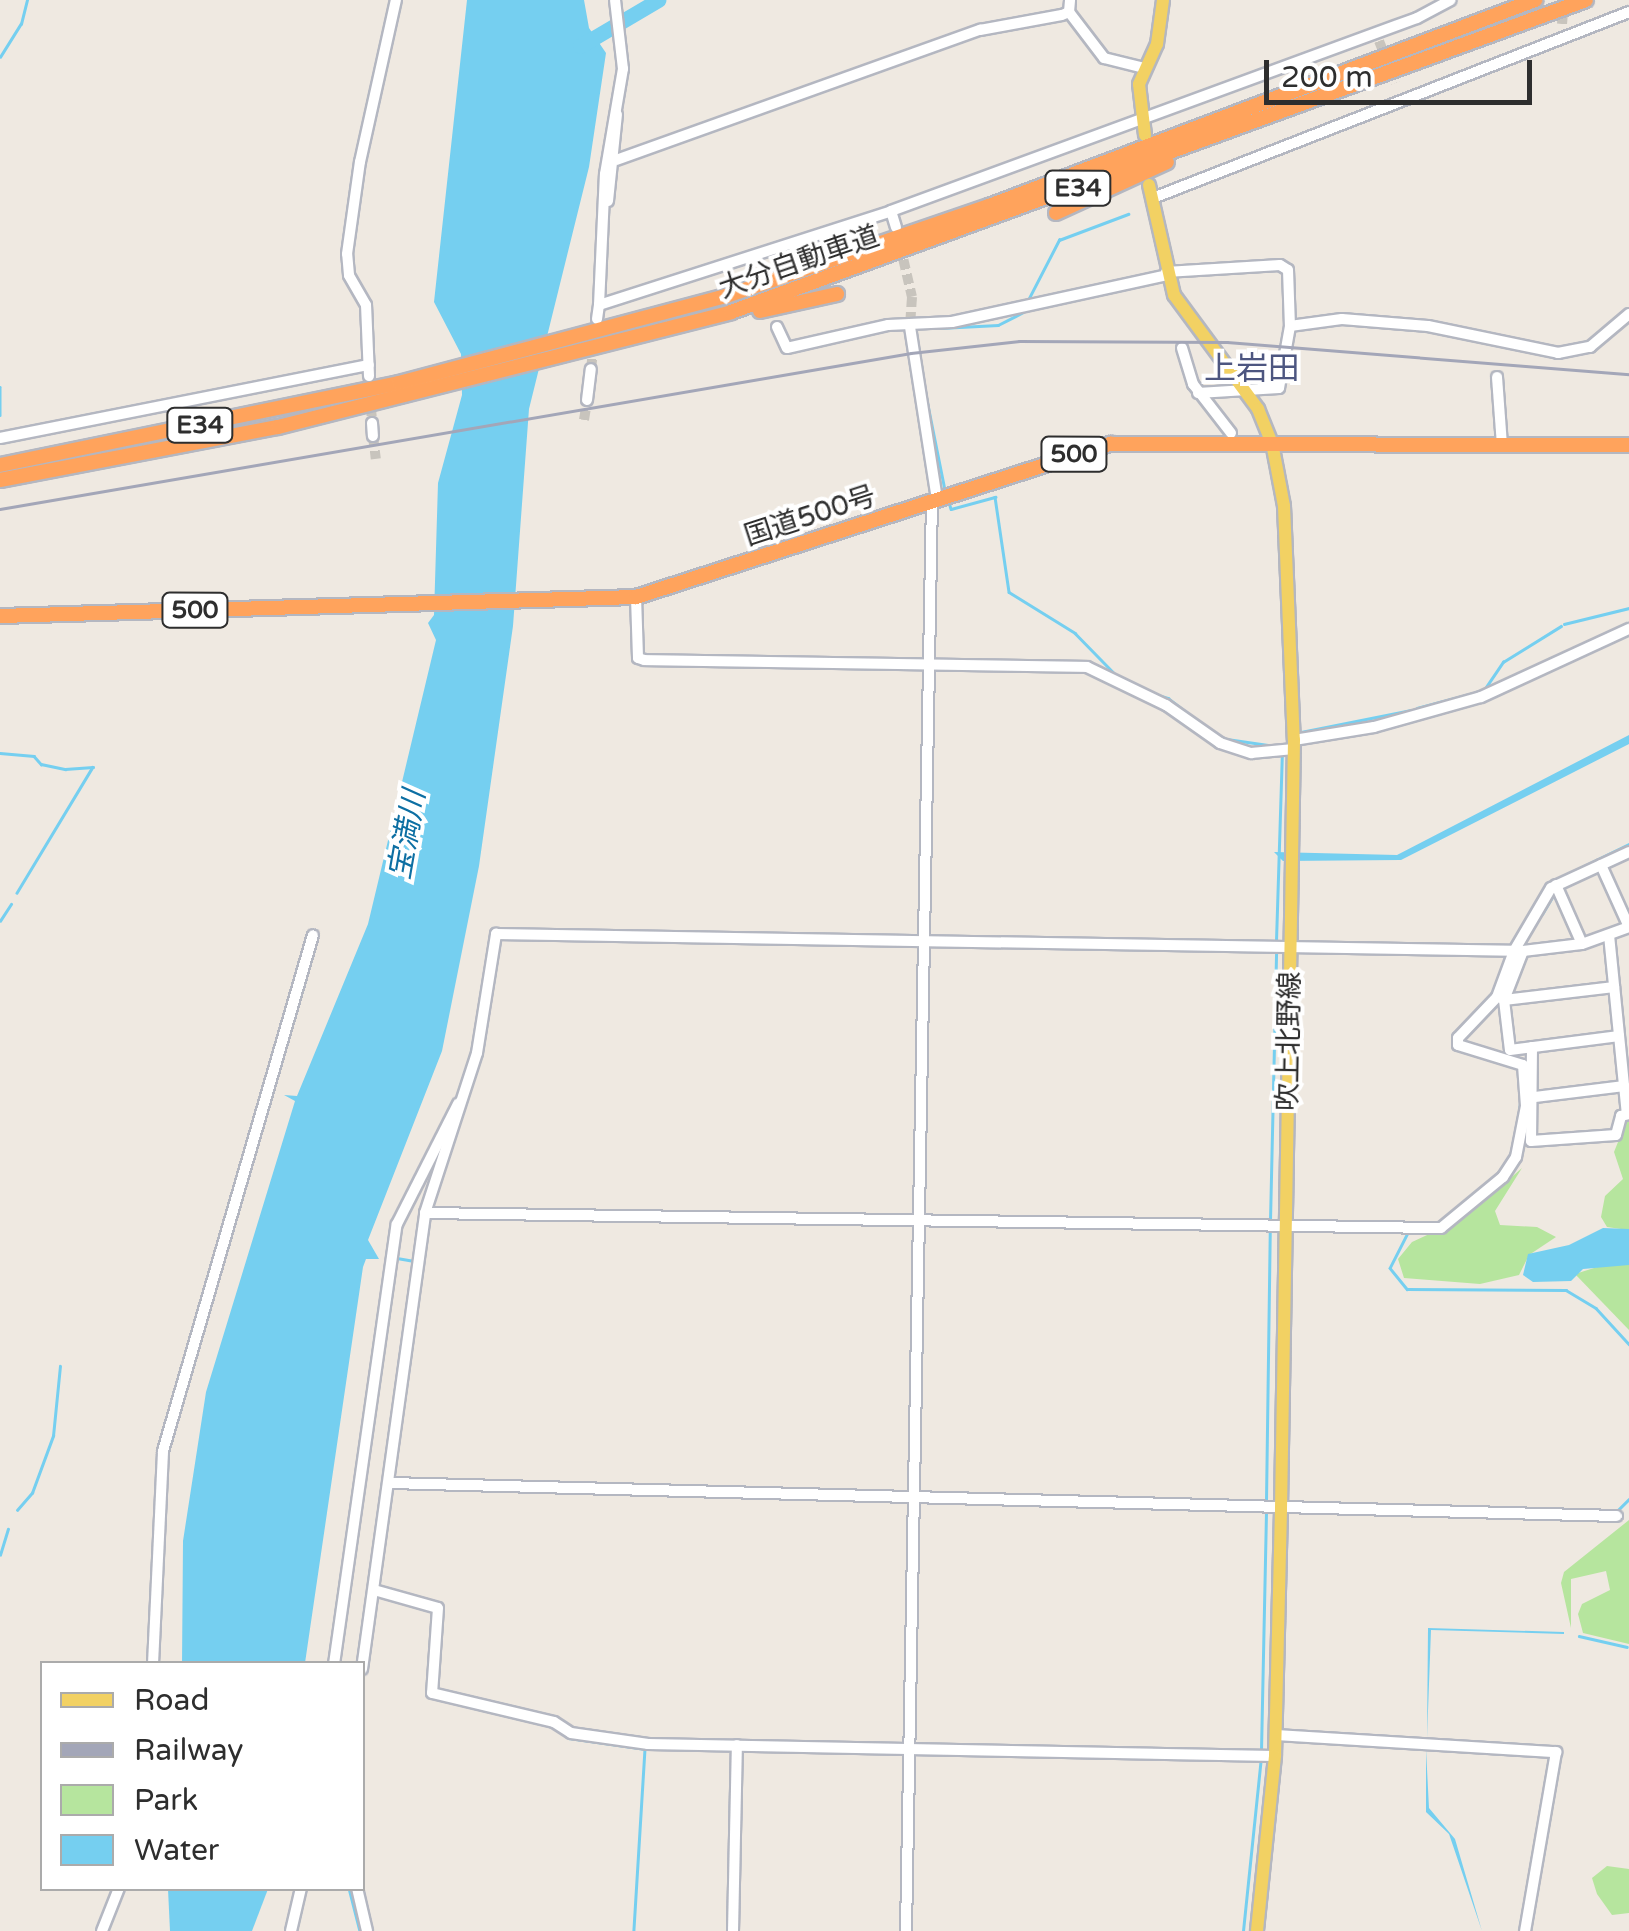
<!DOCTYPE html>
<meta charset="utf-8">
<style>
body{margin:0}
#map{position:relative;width:1629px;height:1931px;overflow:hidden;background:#efe9e1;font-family:"Varela Round","Noto Sans JP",sans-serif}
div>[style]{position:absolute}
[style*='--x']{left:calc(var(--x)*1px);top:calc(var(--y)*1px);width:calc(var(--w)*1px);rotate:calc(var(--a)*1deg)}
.green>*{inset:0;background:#b6e59e}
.water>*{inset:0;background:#75cff0}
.stream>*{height:2.5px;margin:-1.25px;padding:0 1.25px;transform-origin:1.25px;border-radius:1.25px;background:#75cff0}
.river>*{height:15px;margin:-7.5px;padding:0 7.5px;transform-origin:7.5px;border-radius:7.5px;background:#75cff0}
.minor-tunnel>*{height:10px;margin-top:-5px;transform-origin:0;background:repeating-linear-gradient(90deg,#c8c4bd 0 10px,transparent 0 15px)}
.roads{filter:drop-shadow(2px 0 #b4b7c1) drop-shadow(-2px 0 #b4b7c1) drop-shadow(0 2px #b4b7c1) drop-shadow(0 -2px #b4b7c1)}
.minor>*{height:10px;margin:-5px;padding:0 5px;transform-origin:5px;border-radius:5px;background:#fff}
.major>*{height:12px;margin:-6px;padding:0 6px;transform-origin:6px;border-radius:6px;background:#f2d163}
.highway>*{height:14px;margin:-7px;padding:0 7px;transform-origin:7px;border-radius:7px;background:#ffa35c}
.rail>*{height:2.5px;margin:-1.25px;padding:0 1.25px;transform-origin:1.25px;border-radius:1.25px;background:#a3a6b8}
span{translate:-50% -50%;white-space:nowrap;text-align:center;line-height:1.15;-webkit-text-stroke:8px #fff;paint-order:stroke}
.shield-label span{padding:2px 8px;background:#fff;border:2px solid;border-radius:8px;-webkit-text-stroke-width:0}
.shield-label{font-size:25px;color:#2e2e2e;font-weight:700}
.street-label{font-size:28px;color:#2e2e2e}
.water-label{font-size:30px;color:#0d6fa3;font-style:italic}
.quarter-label{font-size:32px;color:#4d5680}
.legend{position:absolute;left:40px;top:1661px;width:325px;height:230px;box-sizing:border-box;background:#fff;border:2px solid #ababab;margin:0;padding:12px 18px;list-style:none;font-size:30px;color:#2e2e2e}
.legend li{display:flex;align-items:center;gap:20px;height:50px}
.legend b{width:50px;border:2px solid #ababab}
.scale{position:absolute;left:1264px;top:60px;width:268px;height:45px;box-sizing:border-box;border:5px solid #2e2e2e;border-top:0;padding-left:12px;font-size:30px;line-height:35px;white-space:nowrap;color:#2e2e2e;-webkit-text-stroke:8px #fff;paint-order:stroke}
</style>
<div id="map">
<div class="green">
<div style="clip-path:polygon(1628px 1117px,1629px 1117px,1629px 1253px,1621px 1229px,1607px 1227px,1601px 1217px,1605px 1196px,1623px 1179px,1614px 1152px)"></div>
<div style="clip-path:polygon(1522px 1168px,1495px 1211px,1500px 1225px,1537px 1227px,1556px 1237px,1529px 1255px,1519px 1275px,1480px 1284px,1404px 1278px,1398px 1259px,1412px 1242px,1466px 1217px)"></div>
<div style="clip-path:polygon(1629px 1257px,1629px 1330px,1575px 1274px)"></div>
<div style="clip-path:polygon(1629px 1520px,1629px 1644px,1583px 1633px,1578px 1614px,1582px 1604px,1610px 1590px,1606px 1571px,1571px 1579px,1571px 1628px,1561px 1583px,1564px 1572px)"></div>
<div style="clip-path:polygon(1607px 1866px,1629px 1869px,1629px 1913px,1612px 1915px,1597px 1894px,1592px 1878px)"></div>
</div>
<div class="water">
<div style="clip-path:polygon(467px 0,584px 0,589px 28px,606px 53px,589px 167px,529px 409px,513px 626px,479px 866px,442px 1051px,368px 1240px,379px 1259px,366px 1259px,363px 1267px,305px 1663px,182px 1664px,183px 1541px,206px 1392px,295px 1101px,284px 1095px,297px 1096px,368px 924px,436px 640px,428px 623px,434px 615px,438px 483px,462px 395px,461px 354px,434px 302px)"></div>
<div style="clip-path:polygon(1629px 735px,1629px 744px,1401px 860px,1283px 861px,1274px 852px,1397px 855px)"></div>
<div style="clip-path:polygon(1603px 1228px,1629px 1229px,1629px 1265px,1583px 1269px,1571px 1281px,1533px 1282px,1523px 1275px,1528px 1254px,1569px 1245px)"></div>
<div style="clip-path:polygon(1428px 1628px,1564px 1632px,1564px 1634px,1431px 1630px,1427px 1738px)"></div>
<div style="clip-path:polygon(1426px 1749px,1429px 1808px,1455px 1839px,1482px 1931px,1449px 1834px,1426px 1812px)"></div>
<div style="clip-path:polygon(168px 1889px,168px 1888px,268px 1889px,252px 1931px,170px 1931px)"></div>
</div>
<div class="stream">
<div style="--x:0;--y:57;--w:39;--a:-58"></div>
<div style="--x:21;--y:24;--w:25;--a:-76"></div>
<div style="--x:1028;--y:300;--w:68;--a:-62.7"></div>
<div style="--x:1059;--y:240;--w:74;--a:-20.6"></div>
<div style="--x:940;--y:328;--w:58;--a:-3"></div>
<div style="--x:998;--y:325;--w:28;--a:-27"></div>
<div style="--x:0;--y:387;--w:28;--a:90"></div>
<div style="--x:925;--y:390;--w:102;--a:78.7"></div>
<div style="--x:949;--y:502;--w:7;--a:74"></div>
<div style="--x:951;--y:509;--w:46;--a:-15.3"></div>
<div style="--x:995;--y:497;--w:96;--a:81.6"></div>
<div style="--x:1009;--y:592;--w:78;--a:31.8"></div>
<div style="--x:1075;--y:633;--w:60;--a:45.7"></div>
<div style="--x:1564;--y:624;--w:67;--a:-13.8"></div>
<div style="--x:1484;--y:690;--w:34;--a:-56"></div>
<div style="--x:1503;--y:662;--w:68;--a:-31.8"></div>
<div style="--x:1151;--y:693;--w:18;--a:16"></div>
<div style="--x:1168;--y:698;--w:66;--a:37.6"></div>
<div style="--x:1220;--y:738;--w:63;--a:8.3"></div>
<div style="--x:1417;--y:708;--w:62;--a:-14.9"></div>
<div style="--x:1301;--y:732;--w:112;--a:-11.3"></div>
<div style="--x:0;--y:753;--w:34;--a:5"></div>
<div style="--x:34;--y:756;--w:11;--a:49"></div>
<div style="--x:41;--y:764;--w:25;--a:12"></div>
<div style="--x:65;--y:769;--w:28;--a:-4"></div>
<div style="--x:93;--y:767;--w:147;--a:121.1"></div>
<div style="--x:1535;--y:905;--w:28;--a:-55"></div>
<div style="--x:1551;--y:882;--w:87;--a:-26"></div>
<div style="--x:1542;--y:914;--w:27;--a:-59"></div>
<div style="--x:0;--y:921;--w:20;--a:-57"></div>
<div style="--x:1276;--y:941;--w:186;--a:-88.2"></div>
<div style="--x:1490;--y:999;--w:22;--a:-66"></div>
<div style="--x:1458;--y:1047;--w:15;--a:28"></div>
<div style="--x:1518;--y:1122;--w:27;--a:-84"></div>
<div style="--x:1496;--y:1176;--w:27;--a:-56"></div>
<div style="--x:1270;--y:1221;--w:272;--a:-88.7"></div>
<div style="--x:1408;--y:1233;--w:39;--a:117"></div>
<div style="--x:1390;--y:1268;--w:27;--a:51"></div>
<div style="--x:1407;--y:1289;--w:159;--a:0.4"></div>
<div style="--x:1566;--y:1290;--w:35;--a:31"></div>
<div style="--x:1596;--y:1308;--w:49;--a:47.5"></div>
<div style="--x:397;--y:1258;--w:17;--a:10"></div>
<div style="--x:405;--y:1320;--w:51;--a:-82.2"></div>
<div style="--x:1266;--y:1501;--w:272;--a:-89.2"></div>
<div style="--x:17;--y:1510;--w:23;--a:-49"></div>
<div style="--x:32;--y:1493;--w:61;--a:-69.8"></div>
<div style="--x:53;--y:1436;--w:70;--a:-84.3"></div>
<div style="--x:1616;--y:1512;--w:18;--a:-45"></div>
<div style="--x:0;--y:1555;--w:27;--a:-73"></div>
<div style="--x:366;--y:1607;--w:92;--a:-82.5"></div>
<div style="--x:1579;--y:1636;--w:49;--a:12.9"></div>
<div style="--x:357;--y:1664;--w:9;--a:-77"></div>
<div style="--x:559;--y:1731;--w:12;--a:35"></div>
<div style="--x:569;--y:1738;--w:77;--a:8.2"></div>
<div style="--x:645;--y:1749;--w:182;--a:93.5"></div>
<div style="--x:1261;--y:1751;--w:242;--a:-88.8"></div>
<div style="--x:349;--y:1888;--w:44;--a:75.7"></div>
<div style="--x:1243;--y:1931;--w:174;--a:-84.1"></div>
</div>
<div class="river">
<div style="--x:580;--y:46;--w:91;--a:-30.5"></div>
</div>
<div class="minor-tunnel">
<div style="--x:1562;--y:24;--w:24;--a:-85"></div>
<div style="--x:1379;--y:41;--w:45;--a:68"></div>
<div style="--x:900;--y:245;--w:53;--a:77"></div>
<div style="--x:912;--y:297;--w:30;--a:94"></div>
<div style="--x:767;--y:266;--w:21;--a:82"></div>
<div style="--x:591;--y:369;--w:43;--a:-83.4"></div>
<div style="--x:369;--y:376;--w:47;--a:86.3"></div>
<div style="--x:584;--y:420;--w:20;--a:-81"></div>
<div style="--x:373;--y:436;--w:23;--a:83"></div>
</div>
<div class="roads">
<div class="minor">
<div style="--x:1069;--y:12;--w:58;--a:52.7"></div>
<div style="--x:1104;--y:58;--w:41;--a:14"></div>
<div style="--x:616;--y:160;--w:387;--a:-19.7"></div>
<div style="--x:980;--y:30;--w:83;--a:-10.4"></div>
<div style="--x:1062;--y:15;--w:8;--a:-23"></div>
<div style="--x:1069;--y:12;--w:12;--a:-85"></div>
<div style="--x:1153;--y:198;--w:511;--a:-21.34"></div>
<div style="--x:608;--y:201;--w:87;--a:-84.1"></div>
<div style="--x:891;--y:211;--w:17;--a:73"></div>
<div style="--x:1166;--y:272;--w:114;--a:-3.5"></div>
<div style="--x:1280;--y:265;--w:9;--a:32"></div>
<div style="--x:1288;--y:270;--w:56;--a:88"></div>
<div style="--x:1290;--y:326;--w:52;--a:-7.7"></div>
<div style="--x:1342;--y:319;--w:86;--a:4.7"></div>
<div style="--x:1428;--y:326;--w:133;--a:11.7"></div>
<div style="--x:1558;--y:353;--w:33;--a:-11"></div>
<div style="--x:1590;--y:347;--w:51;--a:-40.2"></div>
<div style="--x:599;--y:305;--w:131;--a:-87.4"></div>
<div style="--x:605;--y:174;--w:107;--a:-80.3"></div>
<div style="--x:623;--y:69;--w:69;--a:-96.6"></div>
<div style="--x:597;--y:319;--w:14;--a:-82"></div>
<div style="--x:599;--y:305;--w:307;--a:-17.8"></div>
<div style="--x:891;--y:211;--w:560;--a:-20.15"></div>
<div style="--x:1417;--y:18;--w:38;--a:-28"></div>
<div style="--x:777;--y:327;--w:23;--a:65"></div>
<div style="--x:787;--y:348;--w:104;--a:-12.8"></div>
<div style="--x:888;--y:325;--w:64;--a:-2.7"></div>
<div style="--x:952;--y:322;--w:220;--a:-12.3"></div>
<div style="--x:910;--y:327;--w:175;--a:81.1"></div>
<div style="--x:1182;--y:348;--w:38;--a:73"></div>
<div style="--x:1193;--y:384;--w:62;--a:52.2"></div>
<div style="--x:369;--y:376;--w:71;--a:-92.4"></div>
<div style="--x:366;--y:305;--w:34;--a:-120"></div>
<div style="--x:349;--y:275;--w:21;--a:-95"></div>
<div style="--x:347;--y:254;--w:93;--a:-82"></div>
<div style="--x:360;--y:162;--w:166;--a:-77.5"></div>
<div style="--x:1497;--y:377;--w:68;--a:85.8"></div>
<div style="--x:1198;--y:393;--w:81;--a:-3.5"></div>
<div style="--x:1279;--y:388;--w:63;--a:-79.9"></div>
<div style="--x:587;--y:400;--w:31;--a:-83"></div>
<div style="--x:372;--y:423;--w:13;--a:86"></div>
<div style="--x:0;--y:438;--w:376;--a:-11.2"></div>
<div style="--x:636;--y:597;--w:61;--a:88.1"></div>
<div style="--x:638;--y:658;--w:6;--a:18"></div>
<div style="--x:644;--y:660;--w:443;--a:0.9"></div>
<div style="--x:1087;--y:667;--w:88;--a:25.7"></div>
<div style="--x:1166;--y:705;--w:66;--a:35.1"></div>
<div style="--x:1220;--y:743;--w:33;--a:18"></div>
<div style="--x:1251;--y:753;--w:43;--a:-5.3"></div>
<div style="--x:1294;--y:740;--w:81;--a:-9.2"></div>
<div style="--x:1374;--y:727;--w:111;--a:-15.7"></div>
<div style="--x:1481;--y:697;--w:163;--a:-24.7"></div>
<div style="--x:1601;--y:865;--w:68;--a:65.7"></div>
<div style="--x:1556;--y:885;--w:64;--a:66.2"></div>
<div style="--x:1609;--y:935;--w:180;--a:84.3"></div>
<div style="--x:1523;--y:951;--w:53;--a:111.2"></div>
<div style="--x:1504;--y:1000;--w:50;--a:83.2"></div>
<div style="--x:1510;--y:1050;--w:110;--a:-7.3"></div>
<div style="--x:1504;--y:1000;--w:111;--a:-6.7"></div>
<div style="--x:1532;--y:1047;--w:94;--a:90.6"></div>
<div style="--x:1531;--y:1141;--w:85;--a:-4"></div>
<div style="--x:1616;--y:1135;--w:20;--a:-75"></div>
<div style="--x:1621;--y:1116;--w:8;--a:-14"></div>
<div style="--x:1535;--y:1097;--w:90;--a:-7"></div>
<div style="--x:425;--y:1213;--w:1016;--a:0.85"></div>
<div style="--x:1441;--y:1228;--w:80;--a:-39.4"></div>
<div style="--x:1503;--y:1177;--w:24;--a:-57"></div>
<div style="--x:1516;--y:1157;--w:52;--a:-78.9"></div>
<div style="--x:1526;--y:1106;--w:41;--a:-94.2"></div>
<div style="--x:1523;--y:1065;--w:68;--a:-162.9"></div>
<div style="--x:1458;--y:1045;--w:7;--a:-90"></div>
<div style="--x:1458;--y:1038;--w:57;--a:-46.4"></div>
<div style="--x:1497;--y:997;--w:49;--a:-69.7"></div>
<div style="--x:1514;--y:951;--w:73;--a:-59.6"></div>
<div style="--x:1551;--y:888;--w:86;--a:-24.8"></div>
<div style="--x:390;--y:1483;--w:1227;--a:1.54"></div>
<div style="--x:374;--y:1590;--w:66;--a:15.7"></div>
<div style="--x:438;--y:1608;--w:85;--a:94"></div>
<div style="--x:432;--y:1693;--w:125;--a:13.4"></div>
<div style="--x:554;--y:1722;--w:20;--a:33"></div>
<div style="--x:571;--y:1733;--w:78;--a:8.1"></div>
<div style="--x:648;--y:1744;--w:627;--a:1.1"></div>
<div style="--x:153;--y:1664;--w:213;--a:-87.3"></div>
<div style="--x:163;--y:1451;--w:537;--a:-73.79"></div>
<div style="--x:334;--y:1664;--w:444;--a:-81.9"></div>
<div style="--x:397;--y:1224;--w:135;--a:-63.1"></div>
<div style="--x:362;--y:1669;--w:460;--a:-82.1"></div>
<div style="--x:425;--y:1213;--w:168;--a:-72"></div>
<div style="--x:477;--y:1053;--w:121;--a:-80.9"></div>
<div style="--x:496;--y:934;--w:1027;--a:0.95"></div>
<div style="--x:1523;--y:951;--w:59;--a:-6.8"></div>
<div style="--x:1582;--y:944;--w:50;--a:-19.9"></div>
<div style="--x:1276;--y:1735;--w:281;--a:3.5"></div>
<div style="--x:1556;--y:1752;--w:182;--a:99.8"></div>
<div style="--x:357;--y:1888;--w:44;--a:76.9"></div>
<div style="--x:102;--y:1931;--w:46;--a:-68.4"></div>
<div style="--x:291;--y:1931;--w:44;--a:-76.9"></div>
<div style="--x:733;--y:1931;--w:186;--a:-88.8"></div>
<div style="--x:906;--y:1931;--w:1429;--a:-88.96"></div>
</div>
<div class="major">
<div style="--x:1145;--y:135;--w:51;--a:-96.7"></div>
<div style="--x:1139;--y:84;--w:44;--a:-65.8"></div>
<div style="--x:1157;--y:44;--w:44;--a:-82.2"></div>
<div style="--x:1149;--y:185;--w:113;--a:77.2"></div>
<div style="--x:1174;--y:295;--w:142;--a:53.6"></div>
<div style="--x:1258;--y:409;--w:37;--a:68"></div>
<div style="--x:1272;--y:443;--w:64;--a:79.2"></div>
<div style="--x:1284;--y:506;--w:234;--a:87.6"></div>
<div style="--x:1294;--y:740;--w:770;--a:90.97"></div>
<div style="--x:1281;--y:1510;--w:246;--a:91.4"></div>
<div style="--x:1275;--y:1756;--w:176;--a:95.9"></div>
</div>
<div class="highway">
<div style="--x:1056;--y:213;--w:122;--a:-24.7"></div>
<div style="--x:760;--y:311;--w:79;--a:-12.4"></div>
<div style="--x:0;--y:465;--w:407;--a:-11.6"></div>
<div style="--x:399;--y:383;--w:338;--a:-14.9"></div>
<div style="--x:726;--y:296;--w:278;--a:-18.9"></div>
<div style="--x:989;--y:206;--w:584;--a:-20.67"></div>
<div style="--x:0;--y:480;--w:283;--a:-10.8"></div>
<div style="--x:278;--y:427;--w:467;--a:-14.2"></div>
<div style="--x:731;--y:312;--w:910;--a:-20.05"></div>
<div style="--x:0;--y:616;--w:636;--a:-1.71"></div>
<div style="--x:636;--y:597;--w:499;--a:-17.9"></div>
<div style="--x:1111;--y:444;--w:518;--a:0.11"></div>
</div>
</div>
<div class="rail">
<div style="--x:0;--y:509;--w:924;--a:-9.72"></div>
<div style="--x:911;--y:353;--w:109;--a:-6.3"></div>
<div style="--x:1019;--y:341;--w:208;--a:0.3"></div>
<div style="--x:1227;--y:342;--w:403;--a:4.6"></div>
</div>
<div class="shield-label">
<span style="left:1078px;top:188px">E34</span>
<span style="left:200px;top:425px">E34</span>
<span style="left:1074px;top:454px">500</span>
<span style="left:195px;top:610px">500</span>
</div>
<div class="street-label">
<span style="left:799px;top:262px;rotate:-19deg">大分自動車道</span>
<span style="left:810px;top:516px;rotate:-18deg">国道500号</span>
<span style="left:1289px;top:1041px;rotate:-89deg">吹上北野線</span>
</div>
<div class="water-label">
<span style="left:408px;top:835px;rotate:-80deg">宝満川</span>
</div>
<div class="quarter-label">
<span style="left:1252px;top:369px">上岩田</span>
</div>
<ul class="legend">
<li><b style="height:12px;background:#f2d163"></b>Road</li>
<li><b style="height:12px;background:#a3a6b8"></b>Railway</li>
<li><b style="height:28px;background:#b6e59e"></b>Park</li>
<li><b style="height:28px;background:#75cff0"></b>Water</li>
</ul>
<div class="scale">200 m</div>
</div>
